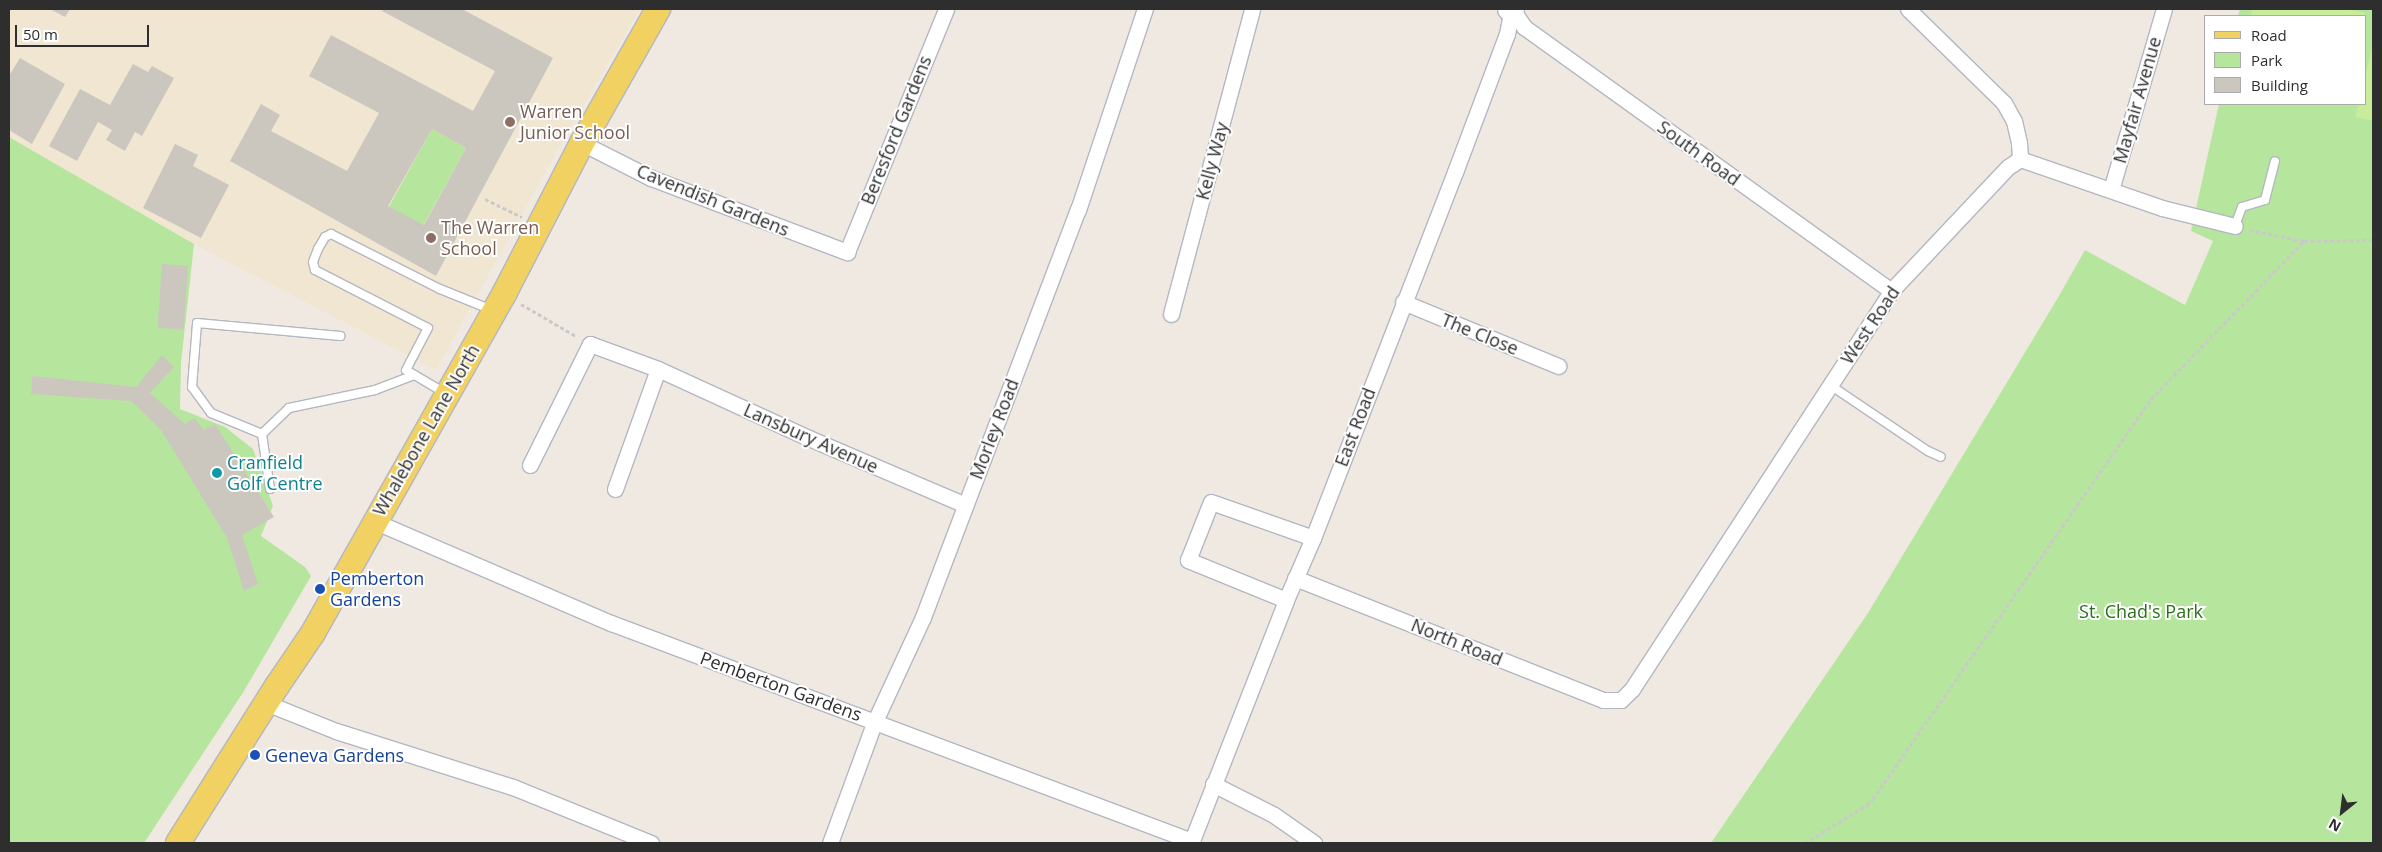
<!DOCTYPE html>
<style>
body{margin:0}
#map{position:relative;width:2382px;height:852px;overflow:hidden;background:#efe9e1;font-family:"Open Sans",sans-serif}
div>[style]{position:absolute}
[style*='--x']{left:calc(var(--x)*1px);top:calc(var(--y)*1px);width:calc(var(--w)*1px);rotate:calc(var(--a)*1deg)}
.education>*{inset:0;background:#f0e6d1}
.green>*{inset:0;background:#b6e59e;transform-origin:0 0}
.pitch>*{inset:0;background:#c9ec9a}
.building>*{inset:0;background:#cbc7bf;transform-origin:0 0}
.path>*{height:3px;margin-top:-1.5px;transform-origin:0;background:repeating-linear-gradient(90deg,#c9c9c9 0 4px,transparent 0 6.5px)}
.roads{filter:drop-shadow(1px 0 #b4b7c1) drop-shadow(-1px 0 #b4b7c1) drop-shadow(0 1px #b4b7c1) drop-shadow(0 -1px #b4b7c1)}
.lane>*{height:8px;margin:-4px;padding:0 4px;transform-origin:4px;border-radius:4px;background:#fff}
.street>*{height:15px;margin:-7.5px;padding:0 7.5px;transform-origin:7.5px;border-radius:7.5px;background:#fff}
.secondary>*{height:21px;margin:-10.5px;padding:0 10.5px;transform-origin:10.5px;border-radius:10.5px;background:#fff}
.primary>*{height:24px;margin:-12px;padding:0 12px;transform-origin:12px;border-radius:12px;background:#f2d163}
.dots>*{width:14px;height:14px;translate:-50% -50%;box-sizing:border-box;border:2px solid #fff;border-radius:50%}
span{translate:-50% -50%;white-space:nowrap;text-align:center;line-height:1.15;-webkit-text-stroke:4px #fff;paint-order:stroke}
.street-label{font-size:18px;color:#2e2e2e}
.education-label{font-size:18px;color:#785e54}
.left{translate:0 -50%;text-align:left}
.culture-label{font-size:18px;color:#0d838f}
.transit-label{font-size:18px;color:#164399}
.park-label{font-size:18px;color:#2c6e1b}
.frame{position:absolute;inset:0;border:10px solid #2e2e2e;pointer-events:none}
.legend{position:absolute;left:2204px;top:15px;width:162px;height:90px;box-sizing:border-box;background:#fff;border:1px solid #ababab;margin:0;padding:6px 9px;list-style:none;font-size:15px;color:#2e2e2e}
.legend li{display:flex;align-items:center;gap:10px;height:25px}
.legend b{width:25px;border:1px solid #ababab}
.north{position:absolute;left:2317px;top:787px;width:50px;height:50px;-webkit-text-stroke:4px #fff;paint-order:stroke;rotate:209deg;font-size:14px;font-weight:700;line-height:20px;text-align:center;color:#2e2e2e}
.north::after{content:'';display:block;margin:auto;width:18px;height:22px;background:#2e2e2e;clip-path:polygon(50% 0,100% 100%,50% 72%,0 100%)}
.scale{position:absolute;left:15px;top:25px;width:134px;height:22px;box-sizing:border-box;border:2px solid #2e2e2e;border-top:0;padding-left:6px;font-size:15px;line-height:18px;white-space:nowrap;color:#2e2e2e;-webkit-text-stroke:4px #fff;paint-order:stroke}
</style>
<div id="map">
<div class="education">
<div style="clip-path:polygon(9px 9px,640px 9px,563px 140px,436px 370px,194px 244px,9px 137px)"></div>
</div>
<div class="green">
<div style="clip-path:polygon(2240px 9px,2373px 9px,2373px 843px,1711px 843px,1868px 613px,2059px 296px,2085px 250px,2185px 305px,2213px 241px,2191px 231px,2219px 104px,2366px 104px,2366px 16px,2238px 16px)"></div>
<div style="left:432px;top:129px;width:39px;height:89px;rotate:29deg"></div>
<div style="clip-path:polygon(9px 137px,194px 244px,181px 363px,180px 409px,225px 427px,253px 449px,273px 506px,261px 536px,305px 567px,311px 576px,244px 691px,144px 843px,9px 843px)"></div>
</div>
<div class="pitch">
<div style="clip-path:polygon(2252px 9px,2346px 9px,2365px 13px,2365px 16px,2251px 16px)"></div>
<div style="clip-path:polygon(2373px 43px,2373px 121px,2355px 117px,2359px 104px,2366px 104px,2366px 74px)"></div>
</div>
<div class="building">
<div style="clip-path:polygon(50px 9px,70px 9px,65px 17px)"></div>
<div style="clip-path:polygon(evenodd,383px 9px,462px 9px,553px 58px,436px 276px,230px 161px,261px 104px,280px 115px,271px 131px,347px 171px,379px 113px,309px 76px,331px 35px,473px 111px,495px 71px,382px 11px,383px 9px,432px 129px,466px 148px,424px 225px,388px 206px,432px 129px)"></div>
<div style="clip-path:polygon(20px 58px,65px 84px,32px 144px,9px 130px,9px 76px)"></div>
<div style="clip-path:polygon(133px 64px,148px 72px,152px 66px,174px 78px,142px 136px,135px 132px,125px 151px,106px 140px,112px 130px,98px 122px,77px 161px,49px 146px,80px 89px,110px 105px)"></div>
<div style="clip-path:polygon(175px 144px,198px 155px,193px 166px,229px 185px,201px 238px,143px 208px)"></div>
<div style="left:162px;top:264px;width:26px;height:64px;rotate:4deg"></div>
<div style="clip-path:polygon(162px 355px,174px 367px,150px 393px,185px 424px,194px 418px,204px 430px,215px 424px,274px 517px,242px 535px,258px 584px,244px 591px,227px 538px,161px 430px,131px 401px,31px 394px,32px 376px,136px 387px)"></div>
</div>
<div class="path">
<div style="--x:485;--y:199;--w:41;--a:25.9"></div>
<div style="--x:2304;--y:241;--w:69;--a:-0.8"></div>
<div style="--x:521;--y:304;--w:64;--a:30.2"></div>
<div style="--x:1805;--y:843;--w:73;--a:-31.5"></div>
<div style="--x:1867;--y:805;--w:8;--a:-45"></div>
<div style="--x:1873;--y:799;--w:487;--a:-55.2"></div>
<div style="--x:2151;--y:399;--w:220;--a:-45.9"></div>
<div style="--x:2304;--y:241;--w:55;--a:-168.5"></div>
</div>
<div class="roads">
<div class="lane">
<div style="--x:2235;--y:226;--w:20;--a:-70"></div>
<div style="--x:2242;--y:207;--w:24;--a:-17"></div>
<div style="--x:2265;--y:200;--w:40;--a:-75.6"></div>
<div style="--x:1830;--y:385;--w:118;--a:34"></div>
<div style="--x:1928;--y:451;--w:14;--a:25"></div>
<div style="--x:445;--y:393;--w:45;--a:-149.5"></div>
<div style="--x:406;--y:370;--w:47;--a:-62.4"></div>
<div style="--x:428;--y:328;--w:127;--a:-152.8"></div>
<div style="--x:315;--y:270;--w:8;--a:-104"></div>
<div style="--x:313;--y:262;--w:14;--a:-69"></div>
<div style="--x:318;--y:249;--w:14;--a:-60"></div>
<div style="--x:325;--y:237;--w:7;--a:-27"></div>
<div style="--x:331;--y:234;--w:122;--a:26.8"></div>
<div style="--x:440;--y:289;--w:56;--a:22"></div>
<div style="--x:262;--y:434;--w:55;--a:-157.6"></div>
<div style="--x:211;--y:413;--w:32;--a:-126"></div>
<div style="--x:192;--y:387;--w:64;--a:-85.5"></div>
<div style="--x:197;--y:323;--w:144;--a:5.2"></div>
<div style="--x:270;--y:489;--w:56;--a:-98.3"></div>
<div style="--x:262;--y:434;--w:37;--a:-44"></div>
<div style="--x:289;--y:408;--w:88;--a:-11.8"></div>
<div style="--x:375;--y:390;--w:42;--a:-21"></div>
</div>
<div class="street">
<div style="--x:1512;--y:9;--w:22;--a:56"></div>
<div style="--x:1524;--y:27;--w:452;--a:35.7"></div>
<div style="--x:1908;--y:9;--w:134;--a:44.4"></div>
<div style="--x:2004;--y:103;--w:21;--a:61"></div>
<div style="--x:2014;--y:121;--w:23;--a:77"></div>
<div style="--x:2019;--y:143;--w:16;--a:86"></div>
<div style="--x:582;--y:143;--w:77;--a:26.9"></div>
<div style="--x:651;--y:178;--w:210;--a:20.7"></div>
<div style="--x:847;--y:252;--w:262;--a:-67.8"></div>
<div style="--x:2111;--y:190;--w:189;--a:-73.7"></div>
<div style="--x:1403;--y:302;--w:168;--a:22.4"></div>
<div style="--x:1171;--y:314;--w:316;--a:-75.1"></div>
<div style="--x:530;--y:465;--w:135;--a:-63.6"></div>
<div style="--x:590;--y:344;--w:72;--a:20.2"></div>
<div style="--x:658;--y:369;--w:166;--a:24.6"></div>
<div style="--x:809;--y:438;--w:170;--a:23.2"></div>
<div style="--x:615;--y:489;--w:127;--a:-70.3"></div>
<div style="--x:374;--y:521;--w:258;--a:23.3"></div>
<div style="--x:611;--y:623;--w:621;--a:20.57"></div>
<div style="--x:1295;--y:578;--w:331;--a:21.6"></div>
<div style="--x:1603;--y:700;--w:18;--a:0"></div>
<div style="--x:1621;--y:700;--w:16;--a:-45"></div>
<div style="--x:1632;--y:689;--w:475;--a:-56.9"></div>
<div style="--x:1891;--y:291;--w:170;--a:-46.7"></div>
<div style="--x:2008;--y:167;--w:14;--a:-34"></div>
<div style="--x:2020;--y:159;--w:150;--a:19"></div>
<div style="--x:2162;--y:208;--w:75;--a:13.9"></div>
<div style="--x:1286;--y:600;--w:106;--a:-157.8"></div>
<div style="--x:1188;--y:560;--w:62;--a:-68.4"></div>
<div style="--x:1211;--y:502;--w:108;--a:19.4"></div>
<div style="--x:266;--y:703;--w:75;--a:21.8"></div>
<div style="--x:336;--y:731;--w:186;--a:17.6"></div>
<div style="--x:513;--y:787;--w:149;--a:22.1"></div>
<div style="--x:1213;--y:784;--w:68;--a:26.9"></div>
<div style="--x:1274;--y:815;--w:49;--a:35"></div>
<div style="--x:830;--y:843;--w:130;--a:-69.8"></div>
<div style="--x:875;--y:721;--w:115;--a:-65.2"></div>
<div style="--x:923;--y:617;--w:436;--a:-69.2"></div>
<div style="--x:1078;--y:210;--w:212;--a:-71.6"></div>
<div style="--x:1191;--y:843;--w:261;--a:-68.6"></div>
<div style="--x:1286;--y:600;--w:68;--a:-66.5"></div>
<div style="--x:1313;--y:538;--w:393;--a:-68.8"></div>
<div style="--x:1455;--y:172;--w:147;--a:-69.4"></div>
<div style="--x:1507;--y:34;--w:25;--a:-79"></div>
</div>
<div class="secondary">
<div style="--x:1508;--y:9;--w:5;--a:0"></div>
</div>
<div class="primary">
<div style="--x:178;--y:843;--w:186;--a:-57.8"></div>
<div style="--x:277;--y:686;--w:64;--a:-55.8"></div>
<div style="--x:313;--y:633;--w:389;--a:-60.6"></div>
<div style="--x:504;--y:294;--w:170;--a:-62.7"></div>
<div style="--x:582;--y:143;--w:154;--a:-60.4"></div>
</div>
</div>
<div class="dots">
<div style="left:510px;top:122px;background:#8d6e63"></div>
<div style="left:431px;top:238px;background:#8d6e63"></div>
<div style="left:217px;top:473px;background:#0f9aa8"></div>
<div style="left:320px;top:589px;background:#1a4fb4"></div>
<div style="left:255px;top:755px;background:#1a4fb4"></div>
</div>
<div class="street-label">
<span style="left:2137px;top:100px;rotate:-74deg">Mayfair Avenue</span>
<span style="left:896px;top:130px;rotate:-68deg">Beresford Gardens</span>
<span style="left:1699px;top:153px;rotate:36deg">South Road</span>
<span style="left:1212px;top:161px;rotate:-75deg">Kelly Way</span>
<span style="left:713px;top:200px;rotate:22deg">Cavendish Gardens</span>
<span style="left:1870px;top:325px;rotate:-56deg">West Road</span>
<span style="left:1480px;top:334px;rotate:22deg">The Close</span>
<span style="left:1355px;top:427px;rotate:-69deg">East Road</span>
<span style="left:994px;top:429px;rotate:-69deg">Morley Road</span>
<span style="left:426px;top:430px;rotate:-60deg">Whalebone Lane North</span>
<span style="left:811px;top:438px;rotate:24deg">Lansbury Avenue</span>
<span style="left:1457px;top:642px;rotate:22deg">North Road</span>
<span style="left:781px;top:686px;rotate:20deg">Pemberton Gardens</span>
</div>
<div class="education-label">
<span class="left" style="left:520px;top:122px">Warren<br>Junior School</span>
<span class="left" style="left:441px;top:238px">The Warren<br>School</span>
</div>
<div class="culture-label">
<span class="left" style="left:227px;top:473px">Cranfield<br>Golf Centre</span>
</div>
<div class="transit-label">
<span class="left" style="left:330px;top:589px">Pemberton<br>Gardens</span>
<span class="left" style="left:265px;top:755px">Geneva Gardens</span>
</div>
<div class="park-label">
<span style="left:2141px;top:611px">St. Chad's Park</span>
</div>
<div class="frame"></div>
<ul class="legend">
<li><b style="height:6px;background:#f2d163"></b>Road</li>
<li><b style="height:14px;background:#b6e59e"></b>Park</li>
<li><b style="height:14px;background:#cbc7bf"></b>Building</li>
</ul>
<div class="north">N</div>
<div class="scale">50 m</div>
</div>
